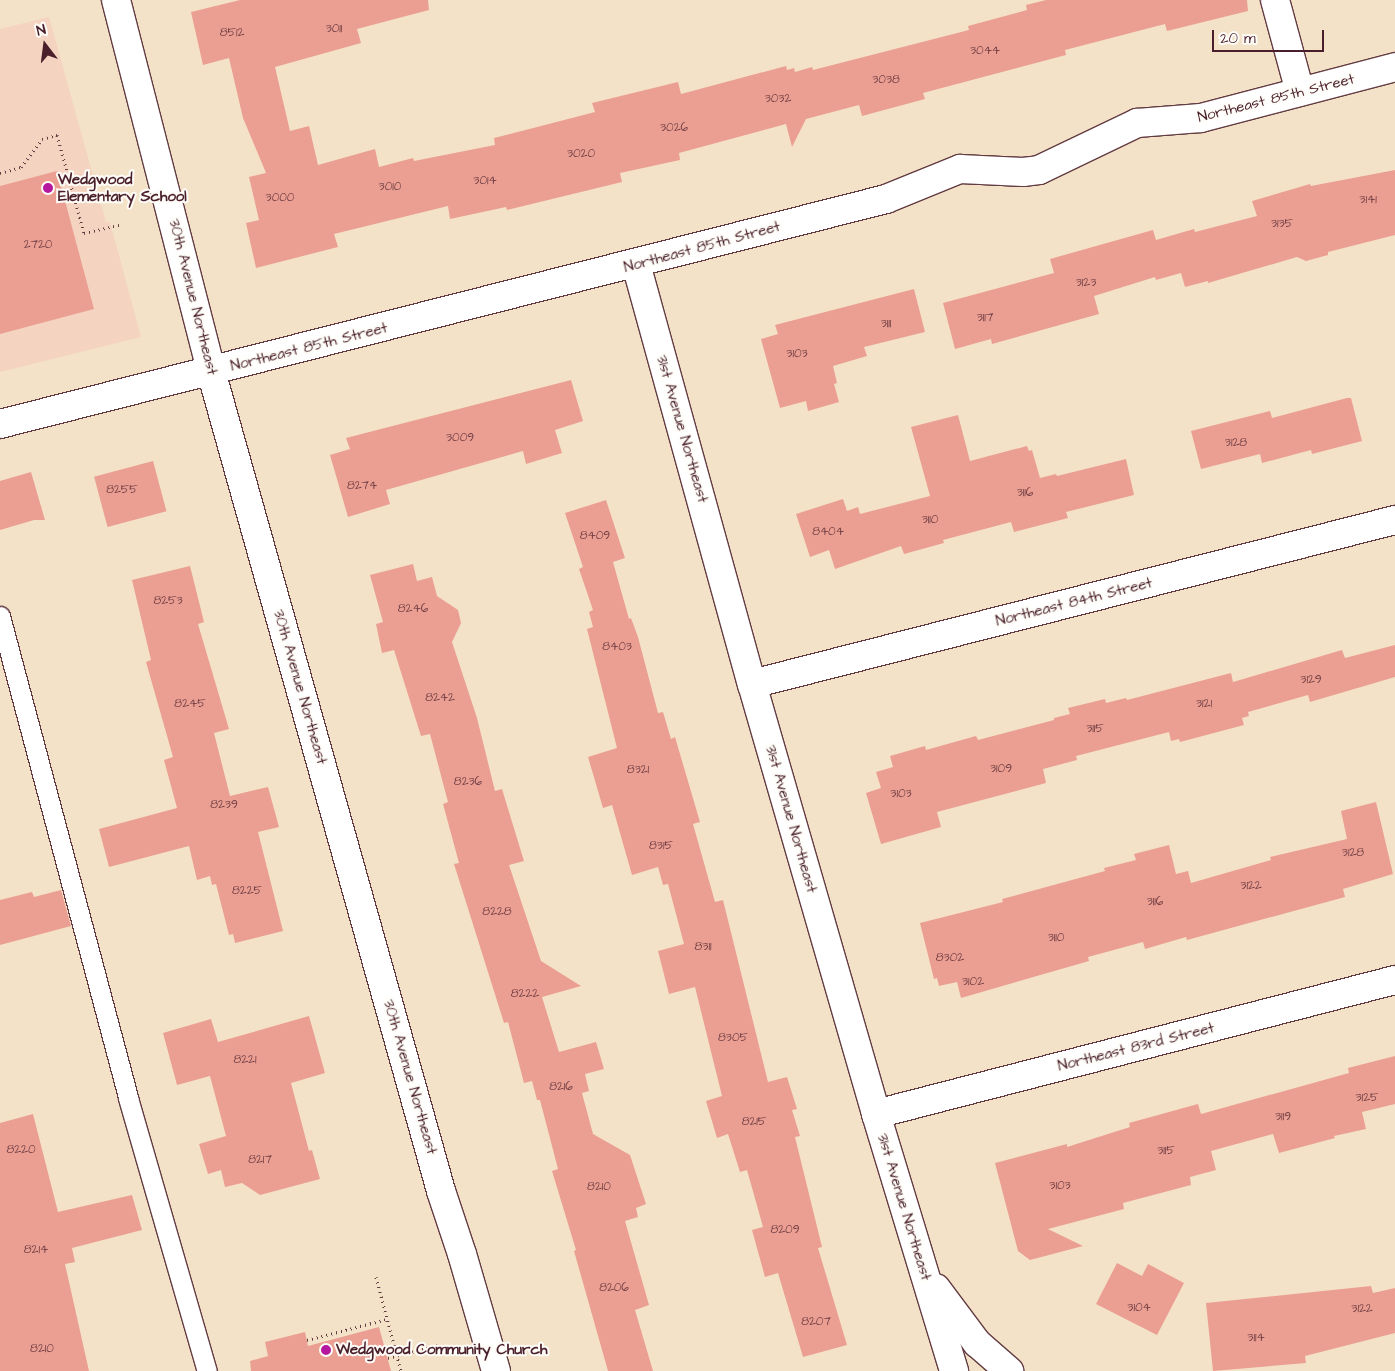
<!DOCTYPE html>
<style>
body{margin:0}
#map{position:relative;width:1395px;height:1371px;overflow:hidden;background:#f3e2c7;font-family:"Architects Daughter",sans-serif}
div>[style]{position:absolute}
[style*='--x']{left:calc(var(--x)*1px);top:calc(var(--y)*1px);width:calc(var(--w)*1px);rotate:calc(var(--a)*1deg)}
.built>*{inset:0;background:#f4d3c0}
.building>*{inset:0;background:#eb9f92;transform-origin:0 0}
.path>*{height:3px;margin-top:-1.5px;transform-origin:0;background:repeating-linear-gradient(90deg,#633c42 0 1px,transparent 0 5px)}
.roads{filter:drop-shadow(1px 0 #633c42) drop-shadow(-1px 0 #633c42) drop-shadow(0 1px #633c42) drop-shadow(0 -1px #633c42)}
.lane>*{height:19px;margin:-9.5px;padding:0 9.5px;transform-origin:9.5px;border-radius:9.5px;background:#fff}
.street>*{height:28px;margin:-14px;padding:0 14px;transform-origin:14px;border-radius:14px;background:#fff}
.dots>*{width:14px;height:14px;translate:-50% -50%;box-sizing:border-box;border:2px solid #fdfcf7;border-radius:50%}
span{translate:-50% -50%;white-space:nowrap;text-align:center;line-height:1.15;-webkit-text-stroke:4px #fdfcf7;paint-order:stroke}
.number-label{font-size:12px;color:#723f45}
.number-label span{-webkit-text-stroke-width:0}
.street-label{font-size:15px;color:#4a1f2b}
.poi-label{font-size:15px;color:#4a1f2b;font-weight:700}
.left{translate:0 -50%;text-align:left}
.north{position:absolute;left:20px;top:20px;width:50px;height:50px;-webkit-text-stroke:4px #fdfcf7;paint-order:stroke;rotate:345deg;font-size:14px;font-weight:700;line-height:20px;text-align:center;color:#4a1f2b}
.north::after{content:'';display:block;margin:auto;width:18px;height:22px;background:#4a1f2b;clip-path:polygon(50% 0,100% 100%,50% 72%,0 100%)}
.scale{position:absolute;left:1212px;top:30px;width:112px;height:22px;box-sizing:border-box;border:2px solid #4a1f2b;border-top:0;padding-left:6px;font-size:15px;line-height:18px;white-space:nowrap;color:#4a1f2b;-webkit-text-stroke:4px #fdfcf7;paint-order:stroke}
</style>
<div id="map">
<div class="built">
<div style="clip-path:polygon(49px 17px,106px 222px,110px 222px,141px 337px,0 372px,0 29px)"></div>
</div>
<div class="building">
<div style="clip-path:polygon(240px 0,428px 0,429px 10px,357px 29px,361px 43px,275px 67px,290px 131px,309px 126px,318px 165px,375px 149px,379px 167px,413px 158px,414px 161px,495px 145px,494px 138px,595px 112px,592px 103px,678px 82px,681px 94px,786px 66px,787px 70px,794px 68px,795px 72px,812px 67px,813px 70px,969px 30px,968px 26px,1027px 10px,1026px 5px,1046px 0,1247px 0,1248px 11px,1167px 31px,1165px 24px,1065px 50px,1066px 55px,923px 93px,925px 99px,862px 116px,859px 105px,806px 119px,792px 147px,786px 124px,679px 153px,680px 160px,620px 173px,622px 182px,507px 210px,506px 207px,450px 219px,448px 206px,334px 234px,338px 247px,256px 268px,246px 223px,259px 220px,249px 177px,266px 173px,243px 118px,229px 58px,203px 65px,191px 12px)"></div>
<div style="clip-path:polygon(1395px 170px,1395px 235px,1328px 252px,1328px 255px,1306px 261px,1297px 257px,1208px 283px,1208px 281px,1185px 287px,1181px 273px,1156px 280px,1155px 277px,1094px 296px,1099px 314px,992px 344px,991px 339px,955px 349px,943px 303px,1054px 273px,1050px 259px,1153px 230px,1156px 240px,1194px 229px,1195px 232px,1257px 216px,1252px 201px,1310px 184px,1311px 186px)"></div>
<div style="clip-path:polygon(57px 171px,94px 309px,0 334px,0 186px)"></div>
<div style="clip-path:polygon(914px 289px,925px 332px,864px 347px,867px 356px,833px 366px,837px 383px,834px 384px,839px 402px,808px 411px,806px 401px,780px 408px,761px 339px,778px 334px,775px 325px)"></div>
<div style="clip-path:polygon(571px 380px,583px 421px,555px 430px,562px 453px,526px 464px,523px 451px,386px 490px,390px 504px,348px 517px,330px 455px,350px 449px,346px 438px)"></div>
<div style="clip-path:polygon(1347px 398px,1351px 398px,1362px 441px,1312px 454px,1311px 450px,1262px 463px,1260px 454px,1201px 469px,1191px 431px,1270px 411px,1272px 418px)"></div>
<div style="clip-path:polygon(958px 415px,970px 461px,1027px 446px,1029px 451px,1032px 450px,1040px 478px,1056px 474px,1057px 476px,1126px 459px,1134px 495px,1066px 512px,1068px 518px,1014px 532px,1011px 522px,943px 540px,944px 543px,904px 554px,901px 546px,835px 569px,829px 550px,810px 557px,796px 514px,843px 499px,847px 511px,858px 507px,860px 514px,930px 496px,911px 427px)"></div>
<div style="left:153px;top:461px;width:52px;height:61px;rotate:75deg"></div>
<div style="clip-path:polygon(31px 472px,45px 520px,34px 520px,0 530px,0 481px)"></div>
<div style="clip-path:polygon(606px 500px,625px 558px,613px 562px,629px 619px,631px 618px,638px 637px,658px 713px,663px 712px,671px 739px,675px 737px,700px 822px,693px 824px,715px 902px,723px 900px,768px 1082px,787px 1077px,797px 1109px,792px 1110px,800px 1136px,795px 1137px,822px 1247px,818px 1248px,847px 1345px,803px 1357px,778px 1273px,765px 1277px,752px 1230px,763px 1227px,747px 1170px,740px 1172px,728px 1134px,717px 1138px,706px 1101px,722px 1096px,695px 987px,669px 994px,658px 951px,684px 944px,668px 884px,663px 885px,658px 867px,632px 875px,612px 805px,603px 808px,588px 757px,617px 748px,587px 629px,593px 627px,589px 612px,593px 610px,579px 569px,583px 567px,565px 513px)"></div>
<div style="clip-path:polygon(413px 564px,417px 581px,432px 577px,437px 596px,458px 610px,461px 623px,452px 642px,477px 718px,495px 791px,502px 789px,524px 861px,509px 865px,541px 961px,581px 986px,542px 997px,559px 1052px,596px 1042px,604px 1069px,585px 1074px,589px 1091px,582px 1093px,593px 1134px,630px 1155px,646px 1204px,636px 1208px,638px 1217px,625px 1221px,649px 1305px,635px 1310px,653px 1371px,608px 1371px,574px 1251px,576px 1250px,552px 1171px,558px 1169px,540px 1100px,537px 1100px,532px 1081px,524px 1083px,508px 1022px,504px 1023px,454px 864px,459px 863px,443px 804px,448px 802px,430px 734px,421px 736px,394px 650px,382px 653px,376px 624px,383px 622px,370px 575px)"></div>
<div style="clip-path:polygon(190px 566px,204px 622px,198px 624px,229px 729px,214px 733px,230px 796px,268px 787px,279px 827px,258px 832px,283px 931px,235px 943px,233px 934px,229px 935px,216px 884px,212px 885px,210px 876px,197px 880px,189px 846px,109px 867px,99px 829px,177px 808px,164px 760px,173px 757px,146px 662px,151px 660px,132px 580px)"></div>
<div style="clip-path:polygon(1395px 645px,1395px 677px,1310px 702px,1308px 695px,1248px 712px,1249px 716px,1242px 718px,1244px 725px,1180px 742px,1179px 739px,1171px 741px,1169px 732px,1076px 756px,1077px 760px,1043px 769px,1046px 783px,937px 812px,941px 827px,881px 844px,866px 793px,881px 788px,876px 772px,893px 767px,890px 756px,925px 746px,926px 750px,976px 736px,978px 740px,1054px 720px,1054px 718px,1070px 714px,1068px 708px,1105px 699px,1106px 703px,1126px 698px,1127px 700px,1231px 673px,1233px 682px,1342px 650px,1345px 658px)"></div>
<div style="clip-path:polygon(1376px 802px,1393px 874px,1343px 889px,1345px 897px,1187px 940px,1186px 937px,1145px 949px,1143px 942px,1088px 957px,1089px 961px,961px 998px,957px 982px,939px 986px,937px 978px,934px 979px,920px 923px,1003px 902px,1002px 899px,1105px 871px,1104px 868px,1136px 860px,1134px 854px,1169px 845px,1176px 874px,1188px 871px,1191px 883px,1271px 860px,1270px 857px,1347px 839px,1341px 811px)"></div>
<div style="clip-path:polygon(61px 890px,71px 926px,0 945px,0 900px,32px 892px,34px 897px)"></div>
<div style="clip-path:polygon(309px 1016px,325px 1073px,291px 1083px,309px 1151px,312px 1150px,320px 1179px,260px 1195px,242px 1183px,225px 1187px,221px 1170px,208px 1174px,199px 1144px,226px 1136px,210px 1076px,177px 1085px,163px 1033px,211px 1019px,218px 1042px)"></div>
<div style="clip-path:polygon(1395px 1056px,1395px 1104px,1362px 1112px,1366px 1129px,1334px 1136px,1335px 1138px,1279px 1153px,1273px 1134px,1211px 1151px,1216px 1170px,1190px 1177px,1191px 1185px,1123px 1203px,1124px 1209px,1048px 1229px,1083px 1246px,1030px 1260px,1018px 1251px,995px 1163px,1067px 1144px,1067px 1147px,1130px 1127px,1129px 1123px,1198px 1104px,1201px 1114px,1349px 1073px,1348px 1068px)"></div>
<div style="clip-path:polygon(33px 1114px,58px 1212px,132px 1195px,142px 1230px,72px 1248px,75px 1262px,65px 1264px,89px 1371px,0 1371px,0 1123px)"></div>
<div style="clip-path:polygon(1117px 1263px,1142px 1276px,1148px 1264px,1184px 1283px,1157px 1335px,1096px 1304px)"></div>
<div style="clip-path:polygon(1371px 1286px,1373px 1293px,1395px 1288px,1395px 1333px,1305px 1356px,1306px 1363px,1213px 1371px,1206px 1303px)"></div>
<div style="clip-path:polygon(379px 1327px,391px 1371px,251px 1371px,250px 1361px,268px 1356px,265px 1342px,305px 1332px,308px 1346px)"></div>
</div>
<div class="path">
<div style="--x:0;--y:173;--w:22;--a:-16"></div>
<div style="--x:21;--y:167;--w:35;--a:-53"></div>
<div style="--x:42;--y:139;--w:16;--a:-15"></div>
<div style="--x:57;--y:135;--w:102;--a:74.6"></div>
<div style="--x:84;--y:233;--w:36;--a:-13"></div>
<div style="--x:376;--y:1277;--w:97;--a:75.1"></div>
<div style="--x:307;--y:1340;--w:83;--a:-14.7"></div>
<div style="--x:388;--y:1358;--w:52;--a:-14.6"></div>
</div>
<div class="roads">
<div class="lane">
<div style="--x:0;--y:616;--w:499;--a:75.1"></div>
<div style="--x:128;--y:1098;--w:284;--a:73.9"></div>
</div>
<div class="street">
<div style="--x:116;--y:0;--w:383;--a:75.6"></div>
<div style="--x:211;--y:371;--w:852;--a:74.33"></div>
<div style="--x:441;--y:1191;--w:66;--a:71.6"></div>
<div style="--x:462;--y:1254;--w:122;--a:73.8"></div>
<div style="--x:1275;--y:0;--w:95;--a:74.8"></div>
<div style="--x:636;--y:264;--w:436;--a:74.6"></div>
<div style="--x:752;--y:684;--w:448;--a:73.9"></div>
<div style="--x:876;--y:1114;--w:269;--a:73.1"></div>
<div style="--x:0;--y:424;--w:914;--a:-14.25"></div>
<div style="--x:886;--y:199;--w:80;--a:-22.1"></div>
<div style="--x:960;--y:169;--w:63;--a:2.7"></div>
<div style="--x:1023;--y:172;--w:16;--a:-7"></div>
<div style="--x:1039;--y:170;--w:109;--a:-25.6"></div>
<div style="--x:1137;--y:123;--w:64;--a:-4.5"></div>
<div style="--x:1201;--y:118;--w:201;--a:-14.7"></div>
<div style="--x:752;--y:684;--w:664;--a:-14.31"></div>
<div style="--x:876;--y:1114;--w:536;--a:-14.48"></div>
<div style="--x:936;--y:1288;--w:69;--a:53.3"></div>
<div style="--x:977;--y:1343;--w:43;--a:41.2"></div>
</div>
</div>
<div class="dots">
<div style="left:48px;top:188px;background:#b5179e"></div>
<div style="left:326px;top:1350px;background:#b5179e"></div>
</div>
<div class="number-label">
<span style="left:334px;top:29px">3011</span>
<span style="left:232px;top:33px">8512</span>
<span style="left:985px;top:51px">3044</span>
<span style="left:886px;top:80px">3038</span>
<span style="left:778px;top:99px">3032</span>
<span style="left:674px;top:128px">3026</span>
<span style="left:581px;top:154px">3020</span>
<span style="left:485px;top:181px">3014</span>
<span style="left:390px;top:187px">3010</span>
<span style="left:280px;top:198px">3000</span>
<span style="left:1368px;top:200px">3141</span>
<span style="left:1282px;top:224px">3135</span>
<span style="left:38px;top:245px">2720</span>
<span style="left:1086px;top:283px">3123</span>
<span style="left:985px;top:318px">3117</span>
<span style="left:886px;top:324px">3111</span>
<span style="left:797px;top:354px">3103</span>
<span style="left:460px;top:438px">3009</span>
<span style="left:1236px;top:443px">3128</span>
<span style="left:362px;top:486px">8274</span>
<span style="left:122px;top:490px">8255</span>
<span style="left:1025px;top:493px">3116</span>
<span style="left:930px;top:520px">3110</span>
<span style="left:828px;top:532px">8404</span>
<span style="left:595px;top:536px">8409</span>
<span style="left:168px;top:601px">8253</span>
<span style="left:413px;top:609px">8246</span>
<span style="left:617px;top:647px">8403</span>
<span style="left:1311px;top:680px">3129</span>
<span style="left:440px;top:698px">8242</span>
<span style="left:190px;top:704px">8245</span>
<span style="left:1204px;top:704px">3121</span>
<span style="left:1095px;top:729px">3115</span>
<span style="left:1001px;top:769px">3109</span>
<span style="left:638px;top:770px">8321</span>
<span style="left:468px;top:782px">8236</span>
<span style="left:901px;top:794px">3103</span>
<span style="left:224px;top:805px">8239</span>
<span style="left:661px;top:846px">8315</span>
<span style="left:1353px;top:853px">3128</span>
<span style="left:1251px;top:886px">3122</span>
<span style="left:247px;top:891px">8225</span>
<span style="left:1155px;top:902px">3116</span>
<span style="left:497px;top:912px">8228</span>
<span style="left:1056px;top:938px">3110</span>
<span style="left:703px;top:947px">8311</span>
<span style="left:950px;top:958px">8302</span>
<span style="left:973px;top:982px">3102</span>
<span style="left:525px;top:994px">8222</span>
<span style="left:733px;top:1038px">8305</span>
<span style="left:245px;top:1060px">8221</span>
<span style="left:561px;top:1087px">8216</span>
<span style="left:1367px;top:1098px">3125</span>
<span style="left:1283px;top:1117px">3119</span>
<span style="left:754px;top:1122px">8215</span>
<span style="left:21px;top:1150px">8220</span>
<span style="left:1166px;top:1151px">3115</span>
<span style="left:260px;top:1160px">8217</span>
<span style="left:1060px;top:1186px">3103</span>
<span style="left:599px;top:1187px">8210</span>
<span style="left:785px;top:1230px">8209</span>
<span style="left:36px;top:1250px">8214</span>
<span style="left:614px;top:1288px">8206</span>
<span style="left:1139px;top:1308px">3104</span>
<span style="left:1362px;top:1309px">3122</span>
<span style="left:816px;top:1322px">8207</span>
<span style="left:1256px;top:1338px">3114</span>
<span style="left:42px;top:1349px">8210</span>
</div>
<div class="street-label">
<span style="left:1276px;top:98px;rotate:-14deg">Northeast 85th Street</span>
<span style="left:702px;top:247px;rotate:-15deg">Northeast 85th Street</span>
<span style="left:193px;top:297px;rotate:76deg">30th Avenue Northeast</span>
<span style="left:309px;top:347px;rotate:-14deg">Northeast 85th Street</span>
<span style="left:682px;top:429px;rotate:74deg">31st Avenue Northeast</span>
<span style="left:1074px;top:602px;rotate:-14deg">Northeast 84th Street</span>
<span style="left:300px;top:687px;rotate:74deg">30th Avenue Northeast</span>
<span style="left:791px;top:819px;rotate:74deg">31st Avenue Northeast</span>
<span style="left:1136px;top:1047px;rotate:-14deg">Northeast 83rd Street</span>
<span style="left:410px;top:1077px;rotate:74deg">30th Avenue Northeast</span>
<span style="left:904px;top:1207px;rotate:73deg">31st Avenue Northeast</span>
</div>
<div class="poi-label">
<span class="left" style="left:58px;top:188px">Wedgwood<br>Elementary School</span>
<span class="left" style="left:336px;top:1350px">Wedgwood Community Church</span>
</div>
<div class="north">N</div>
<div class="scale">20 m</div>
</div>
